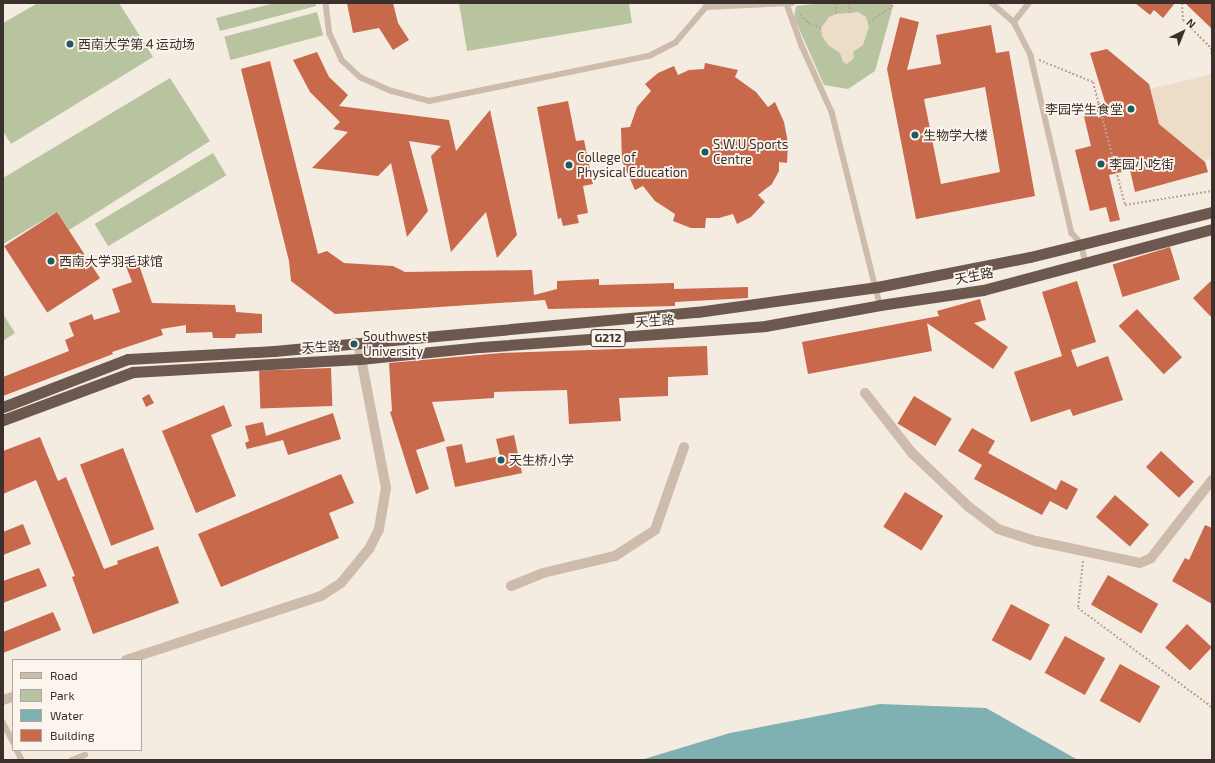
<!DOCTYPE html>
<meta charset="utf-8">
<style>
body{margin:0}
#map{position:relative;width:1215px;height:763px;overflow:hidden;background:#f4ebe1;font-family:"Exo 2","Noto Sans SC",sans-serif}
div>[style]{position:absolute}
[style*='--x']{left:calc(var(--x)*1px);top:calc(var(--y)*1px);width:calc(var(--w)*1px);rotate:calc(var(--a)*1deg)}
.green>*{inset:0;background:#b8c4a0;transform-origin:0 0}
.plaza>*{inset:0;background:#ecdcc8}
.water>*{inset:0;background:#7fb0b2}
.building>*{inset:0;background:#c8694b;transform-origin:0 0}
.path>*{height:2px;margin-top:-1px;transform-origin:0;background:repeating-linear-gradient(90deg,#b9a596 0 2px,transparent 0 4px)}
.service>*{height:5.5px;margin:-2.75px;padding:0 2.75px;transform-origin:2.75px;border-radius:2.75px;background:#cdbbac}
.minor>*{height:10px;margin:-5px;padding:0 5px;transform-origin:5px;border-radius:5px;background:#cdbbac}
.tertiary>*{height:10px;margin:-5px;padding:0 5px;transform-origin:5px;border-radius:5px;background:#cdbbac}
.trunk>*{height:11px;margin:-5.5px;padding:0 5.5px;transform-origin:5.5px;border-radius:5.5px;background:#6c584f}
.dots>*{width:11px;height:11px;translate:-50% -50%;box-sizing:border-box;border:2px solid #fbf5ee;border-radius:50%}
span{translate:-50% -50%;white-space:nowrap;text-align:center;line-height:1.15;-webkit-text-stroke:3.5px #fbf5ee;paint-order:stroke}
.shield-label span{padding:1px 3px;background:#fbf5ee;border:1px solid;border-radius:3px;-webkit-text-stroke-width:0}
.shield-label{font-size:12px;color:#3b302b;font-weight:700}
.poi-label{font-size:13px;color:#3b302b}
.left{translate:0 -50%;text-align:left}
.right{translate:-100% -50%;text-align:right}
.street-label{font-size:13px;color:#3b302b}
.frame{position:absolute;inset:0;border:4px solid #3b302b;pointer-events:none}
.legend{position:absolute;left:12px;top:659px;width:130px;height:92px;box-sizing:border-box;background:#fbf5ee;border:1px solid #aea6a0;margin:0;padding:5px 7px;list-style:none;font-size:12px;color:#3b302b}
.legend li{display:flex;align-items:center;gap:8px;height:20px}
.legend b{width:20px;border:1px solid #aea6a0}
.north{position:absolute;left:1163px;top:12px;width:40px;height:40px;-webkit-text-stroke:3px #fbf5ee;paint-order:stroke;rotate:43deg;font-size:11px;font-weight:700;line-height:16px;text-align:center;color:#3b302b}
.north::after{content:'';display:block;margin:auto;width:14px;height:18px;background:#3b302b;clip-path:polygon(50% 0,100% 100%,50% 72%,0 100%)}
</style>
<div id="map">
<div class="green">
<div style="clip-path:polygon(38px 3px,119px 3px,153px 57px,11px 144px,3px 131px,3px 23px)"></div>
<div style="clip-path:polygon(275px 3px,316px 3px,316px 6px,220px 31px,216px 18px)"></div>
<div style="clip-path:polygon(459px 3px,629px 3px,632px 23px,467px 51px)"></div>
<div style="clip-path:polygon(823px 3px,891px 3px,893px 6px,875px 71px,848px 89px,824px 85px,794px 17px,796px 6px)"></div>
<div style="left:317px;top:12px;width:24px;height:96px;rotate:75deg"></div>
<div style="clip-path:polygon(170px 78px,210px 141px,69px 230px,57px 212px,3px 244px,3px 178px)"></div>
<div style="left:213px;top:153px;width:26px;height:138px;rotate:59deg"></div>
<div style="clip-path:polygon(3px 314px,15px 333px,3px 341px)"></div>
</div>
<div class="plaza">
<div style="clip-path:polygon(858px 12px,866px 17px,869px 27px,863px 45px,853px 52px,854px 58px,847px 64px,843px 62px,840px 53px,828px 45px,822px 36px,821px 28px,829px 17px,836px 14px)"></div>
<div style="clip-path:polygon(1212px 74px,1212px 158px,1204px 161px,1159px 124px,1150px 89px)"></div>
</div>
<div class="water">
<div style="clip-path:polygon(880px 704px,986px 708px,1078px 760px,641px 760px,730px 733px)"></div>
</div>
<div class="building">
<div style="clip-path:polygon(347px 3px,393px 3px,398px 23px,409px 40px,393px 50px,379px 28px,353px 33px)"></div>
<div style="clip-path:polygon(1135px 3px,1175px 3px,1163px 18px,1154px 10px,1150px 15px)"></div>
<div style="clip-path:polygon(1185px 3px,1212px 3px,1212px 29px)"></div>
<div style="clip-path:polygon(evenodd,900px 17px,919px 22px,907px 70px,941px 64px,936px 35px,991px 25px,996px 53px,1009px 51px,1035px 196px,916px 219px,887px 69px,900px 17px,985px 87px,1000px 172px,941px 184px,924px 99px,985px 87px)"></div>
<div style="clip-path:polygon(1107px 49px,1149px 84px,1159px 124px,1205px 162px,1208px 172px,1135px 192px,1130px 170px,1109px 175px,1120px 220px,1110px 222px,1106px 207px,1090px 211px,1075px 150px,1091px 146px,1082px 108px,1105px 102px,1090px 53px)"></div>
<div style="clip-path:polygon(317px 52px,329px 77px,348px 95px,339px 106px,449px 120px,456px 151px,490px 110px,517px 235px,497px 258px,486px 212px,451px 252px,431px 156px,441px 146px,409px 141px,428px 211px,407px 237px,391px 163px,378px 176px,312px 168px,348px 132px,333px 129px,340px 122px,310px 92px,293px 60px)"></div>
<div style="clip-path:polygon(270px 61px,318px 254px,327px 251px,344px 263px,393px 266px,405px 272px,532px 270px,534px 295px,557px 289px,557px 281px,599px 279px,599px 285px,674px 283px,674px 289px,748px 287px,748px 298px,675px 302px,675px 306px,548px 309px,545px 300px,335px 314px,291px 281px,289px 261px,241px 69px)"></div>
<div style="clip-path:polygon(705px 63px,738px 70px,735px 77px,756px 92px,768px 107px,775px 102px,784px 122px,788px 143px,787px 163px,779px 162px,779px 171px,772px 184px,758px 195px,765px 202px,751px 217px,737px 224px,733px 214px,719px 218px,706px 218px,705px 228px,691px 228px,673px 221px,675px 214px,655px 201px,643px 186px,635px 190px,622px 161px,621px 128px,630px 127px,637px 107px,651px 91px,645px 84px,658px 73px,674px 66px,678px 75px,689px 70px,704px 69px)"></div>
<div style="clip-path:polygon(568px 101px,576px 141px,584px 140px,593px 184px,583px 186px,588px 213px,577px 215px,579px 223px,563px 226px,561px 218px,558px 219px,537px 107px)"></div>
<div style="left:57px;top:212px;width:79px;height:63px;rotate:57deg"></div>
<div style="left:1170px;top:247px;width:34px;height:60px;rotate:73deg"></div>
<div style="clip-path:polygon(138px 262px,152px 303px,235px 305px,236px 312px,262px 314px,262px 333px,236px 334px,235px 338px,213px 338px,212px 332px,186px 333px,186px 325px,161px 329px,163px 335px,112px 352px,113px 354px,3px 396px,3px 377px,69px 351px,65px 340px,74px 336px,69px 323px,92px 314px,94px 320px,120px 312px,112px 289px,132px 282px,126px 266px)"></div>
<div style="clip-path:polygon(1212px 280px,1212px 318px,1193px 298px)"></div>
<div style="clip-path:polygon(1077px 281px,1096px 342px,1071px 350px,1077px 367px,1108px 356px,1123px 400px,1073px 416px,1070px 409px,1031px 422px,1014px 372px,1062px 356px,1042px 292px)"></div>
<div style="clip-path:polygon(980px 299px,986px 320px,974px 323px,1008px 347px,993px 369px,927px 323px,932px 351px,808px 374px,802px 342px,939px 316px,937px 311px)"></div>
<div style="left:1137px;top:309px;width:66px;height:25px;rotate:47deg"></div>
<div style="clip-path:polygon(707px 346px,708px 375px,668px 377px,668px 396px,619px 398px,621px 421px,569px 424px,567px 390px,494px 392px,494px 398px,432px 402px,445px 441px,416px 450px,429px 489px,416px 494px,390px 412px,392px 411px,389px 363px,501px 353px)"></div>
<div style="left:331px;top:368px;width:38px;height:72px;rotate:88deg"></div>
<div style="clip-path:polygon(149px 394px,154px 403px,146px 407px,142px 398px)"></div>
<div style="left:914px;top:396px;width:44px;height:32px;rotate:31deg"></div>
<div style="clip-path:polygon(224px 405px,232px 426px,211px 435px,236px 496px,196px 513px,162px 431px)"></div>
<div style="clip-path:polygon(333px 413px,341px 439px,288px 455px,283px 440px,247px 449px,245px 443px,249px 441px,245px 426px,263px 422px,266px 436px)"></div>
<div style="clip-path:polygon(972px 428px,995px 441px,988px 453px,1056px 490px,1061px 480px,1078px 489px,1067px 510px,1050px 501px,1042px 515px,974px 479px,982px 465px,958px 451px)"></div>
<div style="clip-path:polygon(514px 435px,522px 473px,455px 487px,446px 447px,462px 444px,466px 463px,500px 456px,496px 439px)"></div>
<div style="clip-path:polygon(40px 437px,58px 481px,66px 477px,104px 569px,118px 564px,117px 561px,158px 546px,179px 603px,93px 634px,72px 577px,75px 576px,36px 480px,3px 494px,3px 451px)"></div>
<div style="left:123px;top:448px;width:87px;height:46px;rotate:69deg"></div>
<div style="left:1161px;top:451px;width:45px;height:22px;rotate:43deg"></div>
<div style="clip-path:polygon(341px 474px,354px 503px,329px 513px,339px 538px,221px 587px,198px 534px)"></div>
<div style="left:905px;top:492px;width:45px;height:41px;rotate:32deg"></div>
<div style="left:1115px;top:495px;width:45px;height:29px;rotate:41deg"></div>
<div style="clip-path:polygon(23px 524px,31px 544px,3px 555px,3px 532px)"></div>
<div style="clip-path:polygon(1205px 525px,1212px 528px,1212px 604px,1172px 581px,1185px 558px,1189px 560px)"></div>
<div style="clip-path:polygon(39px 568px,47px 586px,3px 603px,3px 581px)"></div>
<div style="left:1108px;top:575px;width:58px;height:34px;rotate:30deg"></div>
<div style="left:1011px;top:604px;width:44px;height:41px;rotate:28deg"></div>
<div style="clip-path:polygon(53px 612px,61px 630px,3px 653px,3px 632px)"></div>
<div style="left:1187px;top:624px;width:34px;height:32px;rotate:43deg"></div>
<div style="left:1065px;top:636px;width:46px;height:42px;rotate:29deg"></div>
<div style="left:1120px;top:664px;width:46px;height:42px;rotate:29deg"></div>
</div>
<div class="path">
<div style="--x:836;--y:3;--w:11;--a:90"></div>
<div style="--x:849;--y:3;--w:11;--a:85"></div>
<div style="--x:1182;--y:3;--w:17;--a:87"></div>
<div style="--x:1183;--y:20;--w:40;--a:45"></div>
<div style="--x:1211;--y:48;--w:10;--a:84"></div>
<div style="--x:800;--y:15;--w:11;--a:45"></div>
<div style="--x:808;--y:23;--w:14;--a:21"></div>
<div style="--x:869;--y:23;--w:32;--a:-36"></div>
<div style="--x:1039;--y:60;--w:58;--a:22.2"></div>
<div style="--x:1093;--y:82;--w:127;--a:75.4"></div>
<div style="--x:1125;--y:205;--w:88;--a:-9.1"></div>
<div style="--x:1083;--y:561;--w:47;--a:96.1"></div>
<div style="--x:1078;--y:608;--w:167;--a:36.5"></div>
</div>
<div class="service">
<div style="--x:326;--y:3;--w:31;--a:83"></div>
<div style="--x:330;--y:34;--w:29;--a:65"></div>
<div style="--x:342;--y:60;--w:25;--a:43"></div>
<div style="--x:360;--y:77;--w:35;--a:24"></div>
<div style="--x:392;--y:91;--w:38;--a:15"></div>
<div style="--x:429;--y:101;--w:225;--a:-11.6"></div>
<div style="--x:649;--y:56;--w:30;--a:-27"></div>
<div style="--x:676;--y:42;--w:46;--a:-49.4"></div>
<div style="--x:706;--y:7;--w:4;--a:-90"></div>
<div style="--x:992;--y:3;--w:29;--a:41"></div>
<div style="--x:1014;--y:22;--w:38;--a:63"></div>
<div style="--x:1031;--y:56;--w:182;--a:77"></div>
<div style="--x:1072;--y:233;--w:13;--a:48"></div>
<div style="--x:1081;--y:243;--w:21;--a:76"></div>
<div style="--x:787;--y:4;--w:45;--a:70.3"></div>
<div style="--x:802;--y:46;--w:72;--a:65.6"></div>
<div style="--x:832;--y:112;--w:199;--a:76"></div>
<div style="--x:706;--y:7;--w:86;--a:-2.7"></div>
<div style="--x:1014;--y:22;--w:24;--a:-52"></div>
<div style="--x:3;--y:722;--w:22;--a:63"></div>
<div style="--x:17;--y:750;--w:11;--a:63"></div>
<div style="--x:72;--y:760;--w:14;--a:-21"></div>
</div>
<div class="minor">
<div style="--x:865;--y:393;--w:76;--a:51.9"></div>
<div style="--x:912;--y:453;--w:79;--a:43.5"></div>
<div style="--x:969;--y:507;--w:36;--a:37"></div>
<div style="--x:998;--y:529;--w:40;--a:18"></div>
<div style="--x:1036;--y:541;--w:106;--a:11.9"></div>
<div style="--x:1140;--y:563;--w:12;--a:-24"></div>
<div style="--x:1151;--y:558;--w:99;--a:-52"></div>
<div style="--x:511;--y:586;--w:35;--a:-22"></div>
<div style="--x:543;--y:573;--w:74;--a:-13.3"></div>
<div style="--x:615;--y:556;--w:48;--a:-33"></div>
<div style="--x:655;--y:530;--w:88;--a:-70.7"></div>
</div>
<div class="tertiary">
<div style="--x:126;--y:660;--w:205;--a:-18.2"></div>
<div style="--x:321;--y:596;--w:24;--a:-33"></div>
<div style="--x:341;--y:583;--w:44;--a:-50.5"></div>
<div style="--x:369;--y:549;--w:22;--a:-63"></div>
<div style="--x:379;--y:529;--w:42;--a:-80.3"></div>
<div style="--x:386;--y:488;--w:148;--a:-100.9"></div>
<div style="--x:3;--y:700;--w:10;--a:-17"></div>
</div>
<div class="trunk">
<div style="--x:3;--y:407;--w:134;--a:-21"></div>
<div style="--x:128;--y:359;--w:146;--a:-3.1"></div>
<div style="--x:274;--y:351;--w:425;--a:-5.3"></div>
<div style="--x:697;--y:312;--w:182;--a:-7.9"></div>
<div style="--x:877;--y:287;--w:156;--a:-11.1"></div>
<div style="--x:1030;--y:257;--w:187;--a:-13.9"></div>
<div style="--x:3;--y:420;--w:139;--a:-20.3"></div>
<div style="--x:133;--y:372;--w:227;--a:-3.3"></div>
<div style="--x:360;--y:359;--w:122;--a:-5.7"></div>
<div style="--x:481;--y:347;--w:285;--a:-4.2"></div>
<div style="--x:765;--y:326;--w:117;--a:-10.3"></div>
<div style="--x:880;--y:305;--w:104;--a:-8.3"></div>
<div style="--x:983;--y:290;--w:237;--a:-14.9"></div>
</div>
<div class="dots">
<div style="left:70px;top:44px;background:#1f5a5e"></div>
<div style="left:1131px;top:109px;background:#1f5a5e"></div>
<div style="left:915px;top:135px;background:#1f5a5e"></div>
<div style="left:705px;top:152px;background:#1f5a5e"></div>
<div style="left:1101px;top:164px;background:#1f5a5e"></div>
<div style="left:569px;top:165px;background:#1f5a5e"></div>
<div style="left:51px;top:261px;background:#1f5a5e"></div>
<div style="left:354px;top:344px;background:#1f5a5e"></div>
<div style="left:501px;top:460px;background:#1f5a5e"></div>
</div>
<div class="shield-label">
<span style="left:608px;top:338px">G212</span>
</div>
<div class="poi-label">
<span class="left" style="left:78px;top:44px">西南大学第４运动场</span>
<span class="right" style="left:1123px;top:109px">李园学生食堂</span>
<span class="left" style="left:923px;top:135px">生物学大楼</span>
<span class="left" style="left:713px;top:152px">S.W.U Sports<br>Centre</span>
<span class="left" style="left:577px;top:165px">College of<br>Physical Education</span>
<span class="left" style="left:1109px;top:164px">李园小吃街</span>
<span class="left" style="left:59px;top:261px">西南大学羽毛球馆</span>
<span class="left" style="left:363px;top:344px">Southwest<br>University</span>
<span class="left" style="left:509px;top:460px">天生桥小学</span>
</div>
<div class="street-label">
<span style="left:974px;top:276px;rotate:-11deg">天生路</span>
<span style="left:655px;top:321px;rotate:-4deg">天生路</span>
<span style="left:321px;top:347px;rotate:-3deg">天生路</span>
</div>
<div class="frame"></div>
<ul class="legend">
<li><b style="height:5px;background:#cdbbac"></b>Road</li>
<li><b style="height:11px;background:#b8c4a0"></b>Park</li>
<li><b style="height:11px;background:#7fb0b2"></b>Water</li>
<li><b style="height:11px;background:#c8694b"></b>Building</li>
</ul>
<div class="north">N</div>
</div>
